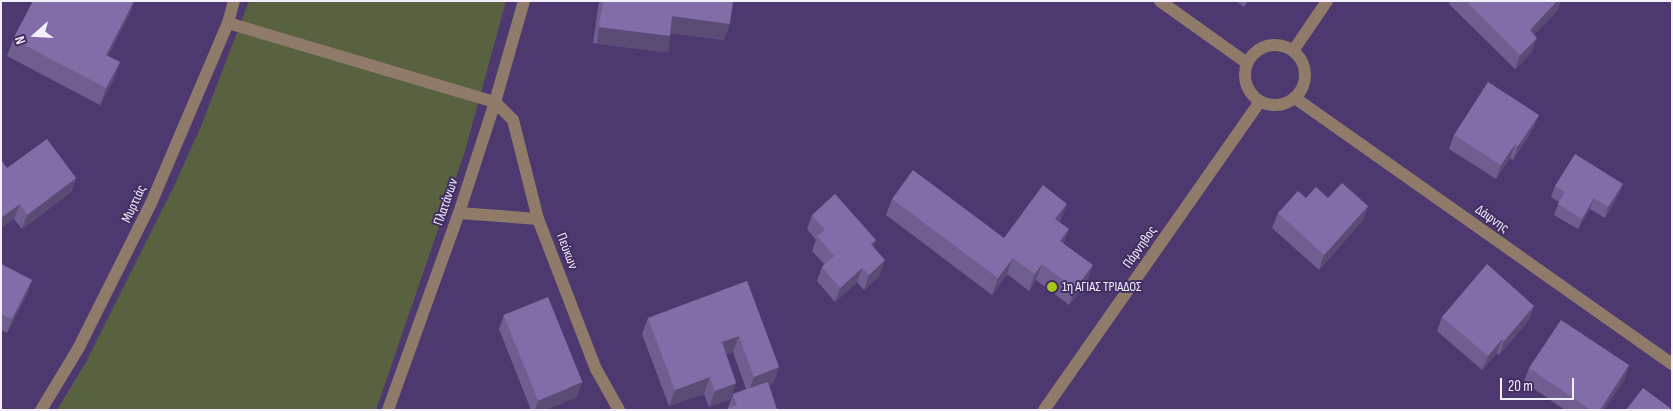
<!DOCTYPE html>
<meta charset="utf-8">
<style>
body{margin:0}
#map{position:relative;width:1673px;height:411px;overflow:hidden;background:#4d396f;font-family:"Sofia Sans Condensed",sans-serif}
div>[style]{position:absolute}
[style*='--x']{left:calc(var(--x)*1px);top:calc(var(--y)*1px);width:calc(var(--w)*1px);rotate:calc(var(--a)*1deg)}
.green>*{inset:0;background:#596240}
.minor>*{height:12px;margin:-6px;padding:0 6px;transform-origin:6px;border-radius:6px;background:#907b6a}
.minor>.ring{margin:-6px;padding:0;box-sizing:content-box;background:none;border:12px solid #907b6a;border-radius:50%}
.wall>*{inset:0;background:#705e90}
.shaded-wall>*{inset:0;background:#5b4c76;transform-origin:0 0}
.building>*{inset:0;background:#826da8;transform-origin:0 0}
.dots>*{width:14px;height:14px;translate:-50% -50%;box-sizing:border-box;border:2px solid #432e63;border-radius:50%}
span{translate:-50% -50%;white-space:nowrap;text-align:center;line-height:1.15;-webkit-text-stroke:4px #432e63;paint-order:stroke}
.street-label{font-size:14px;color:#f3effc}
.poi-label{font-size:14px;color:#f3effc}
.left{translate:0 -50%;text-align:left}
.frame{position:absolute;inset:0;border:2px solid #f3effc;pointer-events:none}
.north{position:absolute;left:10px;top:10px;width:50px;height:50px;-webkit-text-stroke:4px #432e63;paint-order:stroke;rotate:251deg;font-size:14px;font-weight:700;line-height:20px;text-align:center;color:#f3effc}
.north::after{content:'';display:block;margin:auto;width:18px;height:22px;background:#f3effc;clip-path:polygon(50% 0,100% 100%,50% 72%,0 100%)}
.scale{position:absolute;left:1500px;top:378px;width:74px;height:22px;box-sizing:border-box;border:2px solid #f3effc;border-top:0;padding-left:6px;font-size:15px;line-height:18px;white-space:nowrap;color:#f3effc;-webkit-text-stroke:4px #432e63;paint-order:stroke}
</style>
<div id="map">
<div class="green">
<div style="clip-path:polygon(249px 1px,506px 1px,465px 151px,376px 410px,57px 410px,86px 362px,174px 186px,202px 124px)"></div>
</div>
<div class="minor">
<div style="--x:1160;--y:1;--w:107;--a:35.5"></div>
<div style="--x:228;--y:23;--w:278;--a:16.5"></div>
<div style="--x:495;--y:102;--w:25;--a:45"></div>
<div style="--x:513;--y:120;--w:102;--a:75.8"></div>
<div style="--x:538;--y:219;--w:161;--a:68.9"></div>
<div style="--x:596;--y:369;--w:47;--a:60.7"></div>
<div class="ring" style="left:1245px;top:45px;width:48px;height:48px"></div>
<div style="--x:1293;--y:51;--w:60;--a:-55.8"></div>
<div style="--x:1295;--y:98;--w:461;--a:35.2"></div>
<div style="--x:459;--y:213;--w:79;--a:4.3"></div>
<div style="--x:41;--y:410;--w:71;--a:-58.8"></div>
<div style="--x:78;--y:349;--w:165;--a:-63.4"></div>
<div style="--x:152;--y:201;--w:194;--a:-66.9"></div>
<div style="--x:228;--y:23;--w:23;--a:-75"></div>
<div style="--x:388;--y:410;--w:209;--a:-70.2"></div>
<div style="--x:459;--y:213;--w:117;--a:-72"></div>
<div style="--x:495;--y:102;--w:105;--a:-74"></div>
<div style="--x:1044;--y:410;--w:377;--a:-55"></div>
</div>
<div class="wall">
<div style="clip-path:polygon(599px 1px,733px 1px,724px 40px,670px 33px,664px 52px,593px 43px)"></div>
<div style="clip-path:polygon(1236px 1px,1248px 1px,1244px 7px)"></div>
<div style="clip-path:polygon(1450px 1px,1557px 1px,1558px 10px,1534px 34px,1532px 52px,1515px 69px,1449px 4px)"></div>
<div style="clip-path:polygon(130px 13px,108px 56px,120px 62px,114px 79px,100px 105px,7px 56px,13px 39px)"></div>
<div style="clip-path:polygon(1539px 115px,1533px 129px,1513px 160px,1510px 158px,1496px 179px,1449px 149px,1454px 135px)"></div>
<div style="clip-path:polygon(7px 168px,76px 178px,71px 192px,22px 229px,14px 219px)"></div>
<div style="clip-path:polygon(1555px 186px,1619px 194px,1605px 218px,1590px 209px,1578px 229px,1554px 215px,1559px 202px,1551px 197px)"></div>
<div style="clip-path:polygon(1306px 198px,1328px 198px,1368px 206px,1363px 220px,1319px 270px,1272px 228px,1278px 213px)"></div>
<div style="clip-path:polygon(892px 199px,1004px 238px,1061px 220px,1059px 222px,1064px 244px,1087px 282px,1069px 305px,1036px 280px,1029px 291px,1007px 274px,992px 295px,886px 215px)"></div>
<div style="clip-path:polygon(812px 215px,876px 240px,873px 247px,880px 275px,864px 290px,857px 282px,835px 302px,817px 281px,822px 267px,824px 264px,812px 251px,816px 240px,807px 229px)"></div>
<div style="clip-path:polygon(1px 264px,32px 280px,27px 294px,7px 333px,1px 330px)"></div>
<div style="clip-path:polygon(747px 281px,779px 367px,773px 384px,769px 385px,777px 410px,728px 408px,733px 394px,746px 389px,733px 352px,726px 355px,736px 383px,730px 399px,709px 407px,704px 394px,669px 406px,642px 334px,648px 318px)"></div>
<div style="clip-path:polygon(1534px 306px,1529px 320px,1499px 355px,1497px 353px,1482px 370px,1437px 331px,1442px 317px)"></div>
<div style="clip-path:polygon(504px 315px,577px 397px,545px 410px,531px 410px,499px 329px)"></div>
<div style="clip-path:polygon(1629px 365px,1624px 380px,1604px 410px,1565px 410px,1524px 382px,1529px 368px)"></div>
</div>
<div class="shaded-wall">
<div style="clip-path:polygon(134px 1px,135px 1px,130px 13px,100px 72px,106px 55px)"></div>
<div style="clip-path:polygon(1557px 1px,1561px 1px,1558px 10px,1524px 44px,1530px 30px)"></div>
<div style="clip-path:polygon(672px 16px,730px 24px,724px 40px,666px 33px)"></div>
<div style="left:599px;top:27px;width:72px;height:17px;rotate:7deg"></div>
<div style="clip-path:polygon(1537px 38px,1532px 52px,1515px 69px,1520px 55px)"></div>
<div style="clip-path:polygon(120px 62px,114px 79px,100px 105px,106px 88px)"></div>
<div style="clip-path:polygon(1539px 115px,1533px 129px,1513px 160px,1518px 146px)"></div>
<div style="clip-path:polygon(1515px 144px,1510px 158px,1496px 179px,1501px 165px)"></div>
<div style="clip-path:polygon(76px 178px,71px 192px,22px 229px,27px 215px)"></div>
<div style="clip-path:polygon(1623px 184px,1619px 194px,1605px 218px,1608px 207px)"></div>
<div style="clip-path:polygon(1594px 198px,1590px 209px,1578px 229px,1582px 219px)"></div>
<div style="clip-path:polygon(20px 204px,14px 219px,1px 228px,1px 218px)"></div>
<div style="clip-path:polygon(1067px 204px,1061px 220px,1049px 236px,1055px 219px)"></div>
<div style="clip-path:polygon(1368px 206px,1363px 220px,1319px 270px,1324px 255px)"></div>
<div style="clip-path:polygon(1069px 229px,1063px 246px,1060px 241px)"></div>
<div style="clip-path:polygon(876px 240px,870px 254px,871px 244px)"></div>
<div style="clip-path:polygon(1013px 258px,1007px 274px,992px 295px,998px 278px)"></div>
<div style="clip-path:polygon(885px 260px,880px 275px,864px 290px,869px 275px)"></div>
<div style="clip-path:polygon(1042px 264px,1036px 280px,1029px 291px,1035px 274px)"></div>
<div style="clip-path:polygon(1093px 265px,1087px 282px,1069px 305px,1075px 289px)"></div>
<div style="clip-path:polygon(862px 268px,857px 282px,835px 302px,840px 288px)"></div>
<div style="clip-path:polygon(32px 280px,27px 294px,7px 333px,12px 319px)"></div>
<div style="clip-path:polygon(1534px 306px,1529px 320px,1499px 355px,1504px 341px)"></div>
<div style="clip-path:polygon(739px 336px,733px 352px,716px 359px,722px 342px)"></div>
<div style="clip-path:polygon(1502px 339px,1497px 353px,1482px 370px,1488px 356px)"></div>
<div style="clip-path:polygon(1629px 365px,1624px 380px,1604px 410px,1600px 410px)"></div>
<div style="clip-path:polygon(779px 367px,773px 384px,748px 393px,754px 377px)"></div>
<div style="clip-path:polygon(710px 377px,704px 394px,669px 406px,675px 390px)"></div>
<div style="clip-path:polygon(582px 383px,577px 397px,545px 410px,535px 410px,538px 401px)"></div>
<div style="clip-path:polygon(736px 383px,730px 399px,709px 407px,715px 391px)"></div>
</div>
<div class="building">
<div style="clip-path:polygon(33px 1px,134px 1px,106px 55px,120px 62px,106px 88px,13px 39px)"></div>
<div style="clip-path:polygon(603px 1px,733px 1px,730px 24px,672px 16px,670px 36px,599px 27px)"></div>
<div style="clip-path:polygon(1466px 1px,1557px 1px,1530px 30px,1537px 38px,1520px 55px)"></div>
<div style="clip-path:polygon(1488px 82px,1539px 115px,1518px 146px,1515px 144px,1501px 165px,1454px 135px)"></div>
<div style="clip-path:polygon(47px 139px,76px 178px,27px 215px,20px 204px,1px 218px,1px 160px,7px 168px)"></div>
<div style="clip-path:polygon(1575px 154px,1623px 184px,1608px 207px,1594px 198px,1582px 219px,1558px 204px,1565px 192px,1555px 186px)"></div>
<div style="clip-path:polygon(913px 170px,1004px 238px,1043px 185px,1067px 204px,1055px 219px,1069px 229px,1060px 241px,1093px 265px,1075px 289px,1042px 264px,1035px 274px,1013px 258px,998px 278px,892px 199px)"></div>
<div style="clip-path:polygon(1342px 183px,1368px 206px,1324px 255px,1278px 213px,1298px 191px,1306px 198px,1316px 187px,1328px 198px)"></div>
<div style="clip-path:polygon(835px 194px,876px 240px,871px 244px,885px 260px,869px 275px,862px 268px,840px 288px,822px 267px,834px 256px,817px 236px,825px 230px,812px 215px)"></div>
<div style="clip-path:polygon(1px 264px,32px 280px,12px 319px,1px 314px)"></div>
<div style="clip-path:polygon(1487px 264px,1534px 306px,1504px 341px,1502px 339px,1488px 356px,1442px 317px)"></div>
<div style="clip-path:polygon(747px 281px,779px 367px,754px 377px,739px 336px,722px 342px,736px 383px,715px 391px,710px 377px,675px 390px,648px 318px)"></div>
<div style="left:548px;top:297px;width:92px;height:48px;rotate:68deg"></div>
<div style="clip-path:polygon(1561px 320px,1629px 365px,1600px 410px,1591px 410px,1529px 368px)"></div>
<div style="clip-path:polygon(768px 382px,777px 410px,724px 410px,737px 405px,733px 394px)"></div>
<div style="clip-path:polygon(1643px 388px,1670px 408px,1669px 410px,1626px 410px)"></div>
</div>
<div class="dots">
<div style="left:1052px;top:287px;background:#a9c719"></div>
</div>
<div class="street-label">
<span style="left:446px;top:202px;rotate:-71deg">Πλατάνων</span>
<span style="left:134px;top:204px;rotate:-65deg">Μυρτιάς</span>
<span style="left:1492px;top:219px;rotate:35deg">Δάφνης</span>
<span style="left:1140px;top:247px;rotate:-55deg">Πάρνηθος</span>
<span style="left:567px;top:251px;rotate:69deg">Πεύκων</span>
</div>
<div class="poi-label">
<span class="left" style="left:1062px;top:287px">1η ΑΓΙΑΣ ΤΡΙΑΔΟΣ</span>
</div>
<div class="frame"></div>
<div class="north">N</div>
<div class="scale">20 m</div>
</div>
